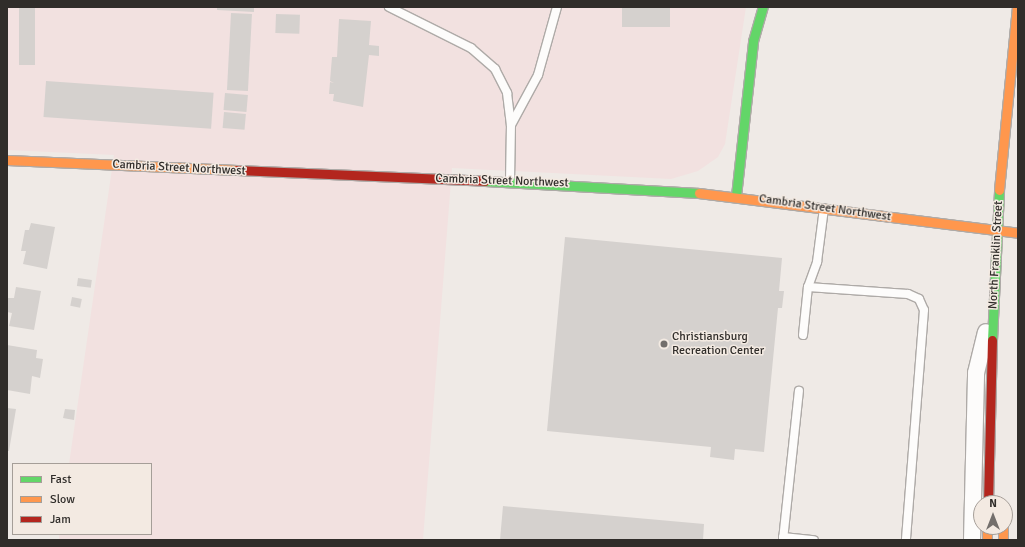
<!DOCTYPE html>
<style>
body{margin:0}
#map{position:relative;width:1025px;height:547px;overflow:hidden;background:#efeae6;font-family:Signika,sans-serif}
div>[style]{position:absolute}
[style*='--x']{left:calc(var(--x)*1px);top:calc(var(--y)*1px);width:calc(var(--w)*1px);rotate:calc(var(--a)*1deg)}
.industrial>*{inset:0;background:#f2e1e0}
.building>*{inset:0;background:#d5d1ce;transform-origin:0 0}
.roads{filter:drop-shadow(1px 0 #aeaaa7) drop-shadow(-1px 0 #aeaaa7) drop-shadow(0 1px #aeaaa7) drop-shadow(0 -1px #aeaaa7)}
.lane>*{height:8px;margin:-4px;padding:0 4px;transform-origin:4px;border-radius:4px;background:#fdfcfb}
.street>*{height:16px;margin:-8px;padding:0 8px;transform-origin:8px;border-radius:8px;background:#fdfcfb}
.fast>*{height:9px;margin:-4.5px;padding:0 4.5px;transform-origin:4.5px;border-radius:4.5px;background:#63d668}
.slow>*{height:9px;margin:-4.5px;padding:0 4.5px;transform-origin:4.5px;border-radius:4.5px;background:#ff974d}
.jam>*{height:9px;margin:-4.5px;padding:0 4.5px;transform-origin:4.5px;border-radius:4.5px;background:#b3261e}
.dots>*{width:11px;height:11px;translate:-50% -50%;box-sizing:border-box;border:2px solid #f3eae2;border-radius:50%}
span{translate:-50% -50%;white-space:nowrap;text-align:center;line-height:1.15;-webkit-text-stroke:3px #f3eae2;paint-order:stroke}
.street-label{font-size:12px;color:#302d2a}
.poi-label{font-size:12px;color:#302d2a}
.left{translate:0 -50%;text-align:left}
.frame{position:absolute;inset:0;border:8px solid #302d2a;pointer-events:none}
.legend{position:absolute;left:12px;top:463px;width:140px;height:72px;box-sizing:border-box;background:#f3eae2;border:1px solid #a59e98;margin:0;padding:5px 7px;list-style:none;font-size:12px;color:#302d2a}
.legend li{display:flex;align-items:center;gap:8px;height:20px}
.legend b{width:20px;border:1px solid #a59e98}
.north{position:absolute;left:973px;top:495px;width:40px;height:40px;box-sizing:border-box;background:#f3eae2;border:1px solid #a59e98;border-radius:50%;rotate:0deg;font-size:11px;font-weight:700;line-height:16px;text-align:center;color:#302d2a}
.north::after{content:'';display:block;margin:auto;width:14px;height:18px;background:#736f6c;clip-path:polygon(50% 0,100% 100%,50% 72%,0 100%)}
</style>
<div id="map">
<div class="industrial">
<div style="clip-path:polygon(7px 7px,746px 7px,725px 144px,718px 157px,698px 171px,671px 179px,452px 168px,423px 540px,59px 540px,59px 534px,151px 534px,151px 464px,69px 464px,114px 155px,7px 150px)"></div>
</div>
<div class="building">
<div style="left:19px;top:7px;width:16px;height:58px"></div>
<div style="clip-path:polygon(217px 7px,254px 7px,254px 12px,217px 10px)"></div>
<div style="left:622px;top:7px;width:48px;height:20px"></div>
<div style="left:231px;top:13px;width:21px;height:77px;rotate:3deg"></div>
<div style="left:276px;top:14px;width:24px;height:19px;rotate:2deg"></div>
<div style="clip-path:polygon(339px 19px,371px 21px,369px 45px,379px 46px,379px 56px,369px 55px,363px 107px,333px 101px,334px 94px,329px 94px,330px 82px,334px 83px,330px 81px,332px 57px,337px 57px)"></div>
<div style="left:46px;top:81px;width:168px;height:36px;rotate:4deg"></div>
<div style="left:225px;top:93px;width:23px;height:17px;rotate:5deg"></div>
<div style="left:224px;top:112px;width:22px;height:16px;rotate:5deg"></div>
<div style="clip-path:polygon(31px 223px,55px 227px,47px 269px,23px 264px,26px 251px,21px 251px,25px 230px,29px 230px)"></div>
<div style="clip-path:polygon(565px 237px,782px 258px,779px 291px,784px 291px,782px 308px,778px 308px,764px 452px,735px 449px,734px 460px,710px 457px,711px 447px,547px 431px)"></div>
<div style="left:78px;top:278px;width:14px;height:8px;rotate:8deg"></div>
<div style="clip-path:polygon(16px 287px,41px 291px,34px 330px,9px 326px,12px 313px,7px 312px,7px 298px,14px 298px)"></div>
<div style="left:72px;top:297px;width:10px;height:9px;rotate:11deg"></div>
<div style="clip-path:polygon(7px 345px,37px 350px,36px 358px,43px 359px,40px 378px,32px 376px,30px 394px,7px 390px)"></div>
<div style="clip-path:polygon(7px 408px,16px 409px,9px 451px,7px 451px)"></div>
<div style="clip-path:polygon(65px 409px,75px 410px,74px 420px,63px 418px)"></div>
<div style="clip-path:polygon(503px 506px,704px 524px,703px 540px,500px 540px)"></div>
</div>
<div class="roads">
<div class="lane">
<div style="--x:389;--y:7;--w:92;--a:26.6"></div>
<div style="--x:471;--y:48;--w:32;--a:41"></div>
<div style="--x:495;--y:69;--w:27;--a:63"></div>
<div style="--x:507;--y:93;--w:32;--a:83"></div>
<div style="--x:510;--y:181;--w:56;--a:-89"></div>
<div style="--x:511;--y:125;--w:57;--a:-61.6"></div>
<div style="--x:538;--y:75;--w:71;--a:-74.4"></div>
<div style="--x:808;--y:287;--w:100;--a:4"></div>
<div style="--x:908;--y:294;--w:12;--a:24"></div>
<div style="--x:919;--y:299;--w:12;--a:66"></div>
<div style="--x:924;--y:310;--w:231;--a:94.5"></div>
<div style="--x:803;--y:335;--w:48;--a:-84.1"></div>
<div style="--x:808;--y:287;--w:27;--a:-70"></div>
<div style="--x:817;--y:262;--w:54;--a:-82.6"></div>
<div style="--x:783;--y:537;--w:31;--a:6"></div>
<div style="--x:783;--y:540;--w:150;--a:-83.9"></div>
</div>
<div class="street">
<div style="--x:972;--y:540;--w:167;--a:-88.6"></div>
<div style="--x:976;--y:373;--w:42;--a:-76.3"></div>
</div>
<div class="fast">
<div style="--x:485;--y:181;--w:214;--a:3.2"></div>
<div style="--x:736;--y:196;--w:156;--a:-83.7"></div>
<div style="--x:753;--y:41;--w:35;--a:-74"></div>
<div style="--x:992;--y:340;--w:150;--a:-87.3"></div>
</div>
<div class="slow">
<div style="--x:7;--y:160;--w:230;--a:2.5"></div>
<div style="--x:999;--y:190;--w:184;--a:-84.4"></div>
<div style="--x:699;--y:193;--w:321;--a:7.1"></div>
<div style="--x:987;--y:527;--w:13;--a:90"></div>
<div style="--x:1003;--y:527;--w:13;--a:90"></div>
</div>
<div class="jam">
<div style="--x:237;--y:170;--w:248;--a:2.5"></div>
<div style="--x:988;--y:503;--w:163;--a:-88.6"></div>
</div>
</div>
<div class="dots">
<div style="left:664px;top:344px;background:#736f6c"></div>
</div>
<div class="street-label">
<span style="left:179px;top:168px;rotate:3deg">Cambria Street Northwest</span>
<span style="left:502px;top:181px;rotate:2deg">Cambria Street Northwest</span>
<span style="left:825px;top:208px;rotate:8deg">Cambria Street Northwest</span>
<span style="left:996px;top:255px;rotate:-87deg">North Franklin Street</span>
</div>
<div class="poi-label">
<span class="left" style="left:672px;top:344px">Christiansburg<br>Recreation Center</span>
</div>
<div class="frame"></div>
<ul class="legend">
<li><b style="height:5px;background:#63d668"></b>Fast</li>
<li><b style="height:5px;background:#ff974d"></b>Slow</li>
<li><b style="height:5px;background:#b3261e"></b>Jam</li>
</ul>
<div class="north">N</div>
</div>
